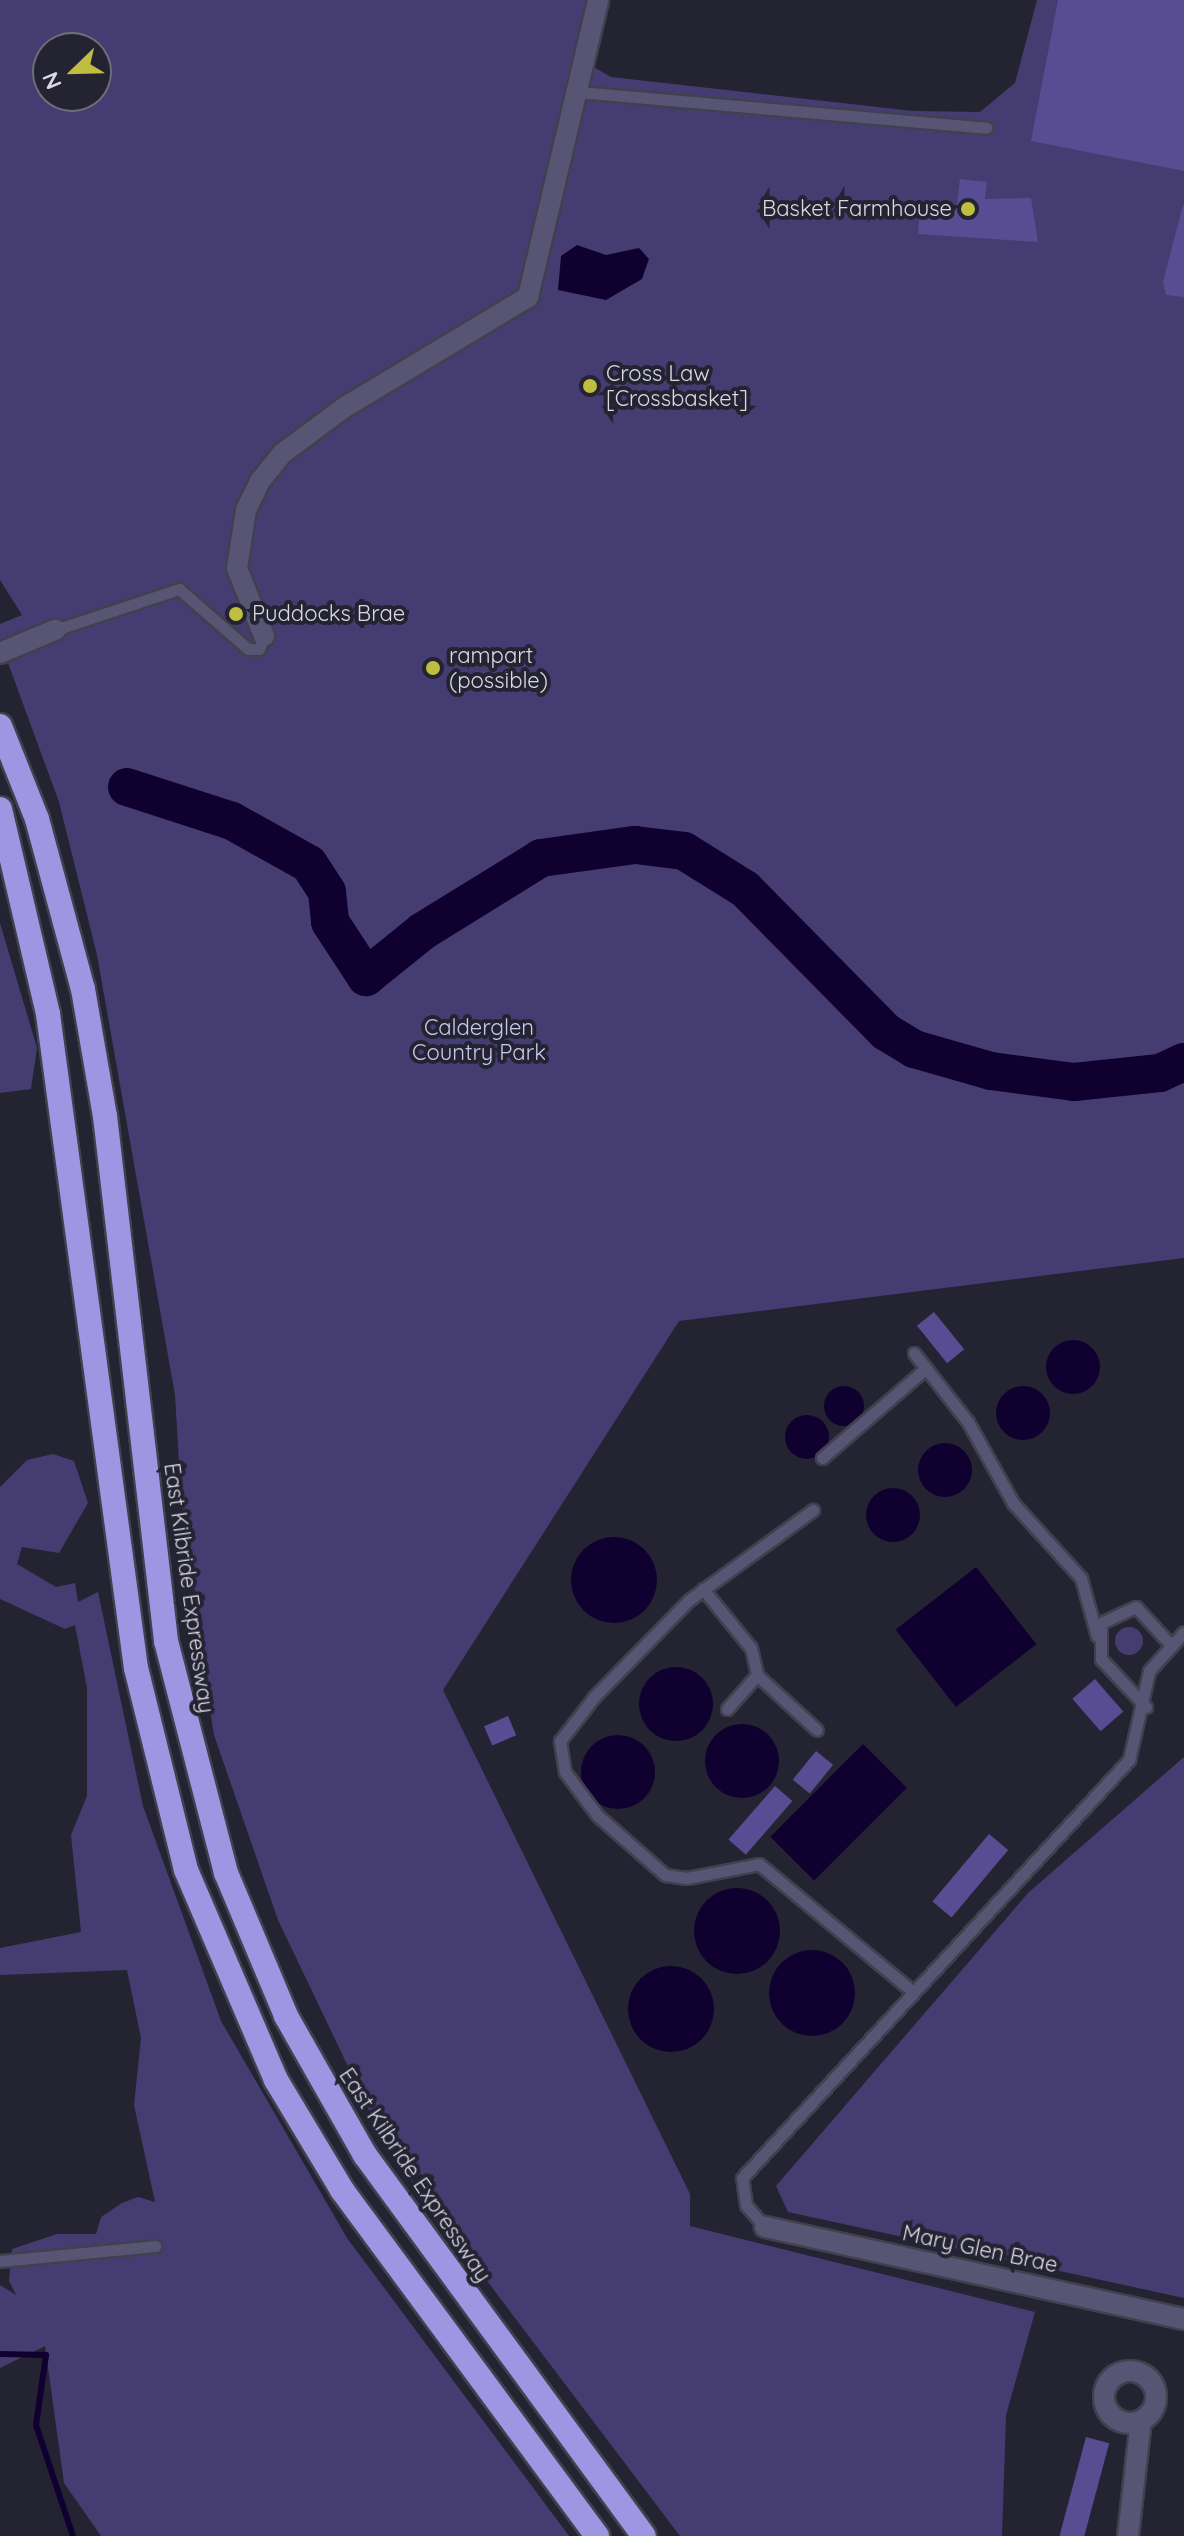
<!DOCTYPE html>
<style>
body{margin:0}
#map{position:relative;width:1184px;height:2536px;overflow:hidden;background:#242332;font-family:Quicksand,sans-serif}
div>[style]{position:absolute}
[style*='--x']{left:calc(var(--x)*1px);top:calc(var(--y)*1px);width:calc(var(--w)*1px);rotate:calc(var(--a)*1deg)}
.green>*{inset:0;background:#453d71}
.round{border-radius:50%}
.water>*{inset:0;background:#0f002f;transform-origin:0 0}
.stream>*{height:6px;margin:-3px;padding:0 3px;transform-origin:3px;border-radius:3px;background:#0f002f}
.river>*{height:38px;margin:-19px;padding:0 19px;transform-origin:19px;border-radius:19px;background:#0f002f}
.building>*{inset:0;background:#584c93;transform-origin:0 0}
.roads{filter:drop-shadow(2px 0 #41404e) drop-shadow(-2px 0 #41404e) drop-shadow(0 2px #41404e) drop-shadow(0 -2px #41404e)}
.lane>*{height:11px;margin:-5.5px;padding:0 5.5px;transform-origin:5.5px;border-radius:5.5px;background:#585574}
.street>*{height:20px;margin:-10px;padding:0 10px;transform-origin:10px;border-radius:10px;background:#585574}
.street>.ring{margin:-10px;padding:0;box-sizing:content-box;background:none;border:20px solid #585574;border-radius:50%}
.highway>*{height:24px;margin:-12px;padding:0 12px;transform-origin:12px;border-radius:12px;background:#9f96e3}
.dots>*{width:22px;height:22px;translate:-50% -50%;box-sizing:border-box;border:4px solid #242332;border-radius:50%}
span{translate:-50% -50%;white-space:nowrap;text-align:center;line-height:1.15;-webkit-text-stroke:8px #242332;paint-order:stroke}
.poi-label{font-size:22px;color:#dad9e4}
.right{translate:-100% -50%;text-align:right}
.left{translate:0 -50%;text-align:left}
.park-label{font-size:22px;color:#cac7ef}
.street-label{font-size:22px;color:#dad9e4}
.north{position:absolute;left:32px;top:32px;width:80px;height:80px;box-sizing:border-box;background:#242332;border:2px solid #6d6c79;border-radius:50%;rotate:247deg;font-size:22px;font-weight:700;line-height:32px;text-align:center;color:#dad9e4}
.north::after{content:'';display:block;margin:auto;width:28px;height:36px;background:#bfbe41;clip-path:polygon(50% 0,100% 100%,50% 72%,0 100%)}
</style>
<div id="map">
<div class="green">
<div style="clip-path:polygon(evenodd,0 0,607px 0,592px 66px,611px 77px,913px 111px,980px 112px,1015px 83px,1037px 0,1184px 0,1184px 1258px,679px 1321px,443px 1690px,690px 2194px,690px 2226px,1035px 2312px,1006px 2415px,1002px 2536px,680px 2536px,388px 2150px,278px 1920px,214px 1735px,184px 1548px,175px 1395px,97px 955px,59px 802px,0 641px,0 624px,22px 615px,0 580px,0 0,48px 48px,96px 48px,96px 96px,48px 96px,48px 48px)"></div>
<div style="clip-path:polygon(0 923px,37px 1048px,31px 1089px,0 1093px)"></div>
<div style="clip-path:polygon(53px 1454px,74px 1461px,88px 1503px,59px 1553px,22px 1547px,17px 1564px,56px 1587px,75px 1583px,78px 1602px,98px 1592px,143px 1806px,221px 2021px,347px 2238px,569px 2536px,101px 2536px,64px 2483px,45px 2346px,0 2368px,0 2285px,16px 2295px,9px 2281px,12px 2249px,57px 2234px,96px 2234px,101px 2217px,122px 2203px,138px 2197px,155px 2202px,134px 2105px,141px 2038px,127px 1970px,0 1975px,0 1948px,81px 1932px,71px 1835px,87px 1796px,87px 1688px,75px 1625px,65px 1629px,0 1599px,0 1487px,27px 1460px)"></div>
<div class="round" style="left:1115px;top:1627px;width:28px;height:28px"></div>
<div style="clip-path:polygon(1184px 1757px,1184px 2298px,788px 2212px,776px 2186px,1028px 1893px)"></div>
</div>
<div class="water">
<div style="clip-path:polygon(577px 245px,606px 255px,639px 248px,649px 259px,642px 279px,606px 300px,558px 290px,561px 256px)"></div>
<div class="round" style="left:1046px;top:1340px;width:54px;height:54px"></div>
<div class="round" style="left:824px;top:1386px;width:40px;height:40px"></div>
<div class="round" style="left:996px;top:1386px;width:54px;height:54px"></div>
<div class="round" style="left:785px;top:1415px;width:44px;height:44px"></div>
<div class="round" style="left:918px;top:1443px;width:54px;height:54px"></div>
<div class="round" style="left:866px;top:1488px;width:54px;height:54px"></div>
<div class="round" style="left:571px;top:1537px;width:86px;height:86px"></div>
<div style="left:976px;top:1567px;width:98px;height:102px;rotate:52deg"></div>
<div class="round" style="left:639px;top:1667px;width:74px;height:74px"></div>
<div class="round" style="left:705px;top:1724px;width:74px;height:74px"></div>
<div class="round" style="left:581px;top:1735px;width:74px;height:74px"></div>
<div style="left:863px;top:1744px;width:62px;height:131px;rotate:45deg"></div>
<div class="round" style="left:694px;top:1888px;width:86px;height:86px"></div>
<div class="round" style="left:769px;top:1950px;width:86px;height:86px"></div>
<div class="round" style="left:628px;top:1966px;width:86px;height:86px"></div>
</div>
<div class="stream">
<div style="--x:0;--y:2354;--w:46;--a:1.2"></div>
<div style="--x:46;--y:2355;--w:71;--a:98.1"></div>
<div style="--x:36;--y:2425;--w:117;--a:71.6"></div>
</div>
<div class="river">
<div style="--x:127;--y:787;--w:110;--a:17.9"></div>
<div style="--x:232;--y:821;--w:88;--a:29.2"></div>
<div style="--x:309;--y:864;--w:33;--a:57"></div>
<div style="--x:327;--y:892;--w:30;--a:84"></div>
<div style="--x:330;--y:922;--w:66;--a:56.8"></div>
<div style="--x:366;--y:977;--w:73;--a:-38.9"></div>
<div style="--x:423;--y:931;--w:139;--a:-31.7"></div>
<div style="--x:541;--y:858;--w:95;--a:-7.9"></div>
<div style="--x:635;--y:845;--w:49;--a:7"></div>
<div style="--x:684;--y:851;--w:72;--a:31.9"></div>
<div style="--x:745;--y:889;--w:201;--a:45.4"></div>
<div style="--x:886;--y:1032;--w:33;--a:31"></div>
<div style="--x:914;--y:1049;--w:80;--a:15.9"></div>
<div style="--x:991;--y:1071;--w:84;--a:7.5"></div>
<div style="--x:1074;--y:1082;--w:86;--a:-6"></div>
<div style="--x:1160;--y:1073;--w:26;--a:-25"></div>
</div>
<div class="building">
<div style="clip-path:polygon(1058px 0,1184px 0,1184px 171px,1031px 141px)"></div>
<div style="clip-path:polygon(960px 179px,987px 182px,985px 199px,1031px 198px,1038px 242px,918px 234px,920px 207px,956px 211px)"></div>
<div style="clip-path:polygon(1183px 205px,1184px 205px,1184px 297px,1166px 295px,1163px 282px)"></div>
<div style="left:934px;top:1312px;width:48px;height:22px;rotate:51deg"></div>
<div style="left:1095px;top:1679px;width:43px;height:30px;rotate:49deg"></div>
<div style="left:508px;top:1716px;width:21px;height:26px;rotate:67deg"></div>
<div style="left:816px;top:1751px;width:22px;height:37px;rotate:39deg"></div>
<div style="left:775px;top:1786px;width:23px;height:71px;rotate:41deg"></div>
<div style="left:989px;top:1834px;width:25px;height:88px;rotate:40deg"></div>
<div style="left:1086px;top:2437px;width:24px;height:102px;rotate:15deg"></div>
</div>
<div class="roads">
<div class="lane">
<div style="--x:578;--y:92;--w:410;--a:5"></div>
<div style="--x:55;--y:630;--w:131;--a:-18.3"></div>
<div style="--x:179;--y:589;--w:91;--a:41"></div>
<div style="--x:248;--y:649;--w:11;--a:0"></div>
<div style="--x:259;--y:649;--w:14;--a:-69"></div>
<div style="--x:914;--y:1353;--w:88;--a:52"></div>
<div style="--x:968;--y:1422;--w:93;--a:60.9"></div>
<div style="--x:1013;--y:1503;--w:101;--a:47.8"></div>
<div style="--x:1081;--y:1578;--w:60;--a:74.6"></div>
<div style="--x:822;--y:1458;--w:136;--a:-40.8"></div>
<div style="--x:813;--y:1510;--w:153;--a:144"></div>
<div style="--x:689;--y:1600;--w:136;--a:134.4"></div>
<div style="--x:594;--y:1697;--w:56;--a:127.7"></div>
<div style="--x:560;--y:1741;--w:31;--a:81"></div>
<div style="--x:565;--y:1772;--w:54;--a:53.3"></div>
<div style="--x:597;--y:1815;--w:91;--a:41.4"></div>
<div style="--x:665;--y:1875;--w:22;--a:8"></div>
<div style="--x:687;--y:1878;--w:73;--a:-11"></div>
<div style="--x:759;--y:1864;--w:197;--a:39.7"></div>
<div style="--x:703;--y:1589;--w:76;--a:50.9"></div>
<div style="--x:751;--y:1648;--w:28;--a:77"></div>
<div style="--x:757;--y:1675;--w:81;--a:42.5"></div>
<div style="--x:1146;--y:1707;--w:66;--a:-133.2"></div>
<div style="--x:1101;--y:1659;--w:36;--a:-90"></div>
<div style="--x:1101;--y:1623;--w:38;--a:-25"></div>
<div style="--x:1136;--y:1607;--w:49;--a:47.5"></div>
<div style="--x:727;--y:1709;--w:45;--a:-48.6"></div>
<div style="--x:765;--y:2227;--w:29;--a:-131"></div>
<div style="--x:746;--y:2205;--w:27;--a:-98"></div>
<div style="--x:742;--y:2178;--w:570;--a:-47.21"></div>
<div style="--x:1129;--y:1760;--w:91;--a:-77.3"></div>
<div style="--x:1149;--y:1671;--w:52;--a:-48.1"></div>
<div style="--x:0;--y:2261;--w:156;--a:-5.5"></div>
</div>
<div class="street">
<div style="--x:264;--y:636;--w:73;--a:-111.7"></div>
<div style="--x:237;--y:568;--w:59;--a:-81.2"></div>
<div style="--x:246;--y:510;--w:32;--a:-64"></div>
<div style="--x:260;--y:481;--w:36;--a:-51"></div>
<div style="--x:283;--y:453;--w:77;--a:-36.6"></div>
<div style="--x:345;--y:407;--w:214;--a:-31"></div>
<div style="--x:528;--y:297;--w:305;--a:-76.7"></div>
<div style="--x:0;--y:653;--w:60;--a:-22.7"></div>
<div style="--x:765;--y:2227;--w:429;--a:12.4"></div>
<div class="ring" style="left:1104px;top:2371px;width:32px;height:32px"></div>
<div style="--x:1128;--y:2536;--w:116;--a:-83.6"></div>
</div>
<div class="highway">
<div style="--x:0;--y:726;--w:100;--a:68.3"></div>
<div style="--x:37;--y:819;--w:176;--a:74.9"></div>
<div style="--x:83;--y:989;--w:129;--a:80.2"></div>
<div style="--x:105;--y:1116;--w:529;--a:83.37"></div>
<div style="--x:166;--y:1641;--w:240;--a:75.5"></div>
<div style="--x:226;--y:1873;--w:155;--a:67.2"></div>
<div style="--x:286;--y:2016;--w:160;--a:60.4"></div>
<div style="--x:365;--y:2155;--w:472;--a:53.8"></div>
<div style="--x:0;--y:809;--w:211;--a:76.8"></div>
<div style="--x:48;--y:1014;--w:660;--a:82.34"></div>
<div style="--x:136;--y:1668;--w:208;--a:76.1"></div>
<div style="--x:186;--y:1870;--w:228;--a:66.8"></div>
<div style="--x:276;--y:2080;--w:128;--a:59"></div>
<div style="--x:342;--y:2190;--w:430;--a:53.6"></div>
</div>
</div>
<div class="dots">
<div style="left:968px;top:209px;background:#bfbe41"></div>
<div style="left:590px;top:386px;background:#bfbe41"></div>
<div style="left:236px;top:614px;background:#bfbe41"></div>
<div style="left:433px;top:668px;background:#bfbe41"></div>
</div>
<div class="poi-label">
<span class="right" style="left:952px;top:209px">Basket Farmhouse</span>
<span class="left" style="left:606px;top:386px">Cross Law<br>[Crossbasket]</span>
<span class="left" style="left:252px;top:614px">Puddocks Brae</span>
<span class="left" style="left:449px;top:668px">rampart<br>(possible)</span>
</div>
<div class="park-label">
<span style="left:479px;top:1040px">Calderglen<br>Country Park</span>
</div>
<div class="street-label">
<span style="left:189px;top:1588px;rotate:82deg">East Kilbride Expressway</span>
<span style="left:415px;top:2175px;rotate:56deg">East Kilbride Expressway</span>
<span style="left:980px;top:2249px;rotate:12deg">Mary Glen Brae</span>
</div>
<div class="north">N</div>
</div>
